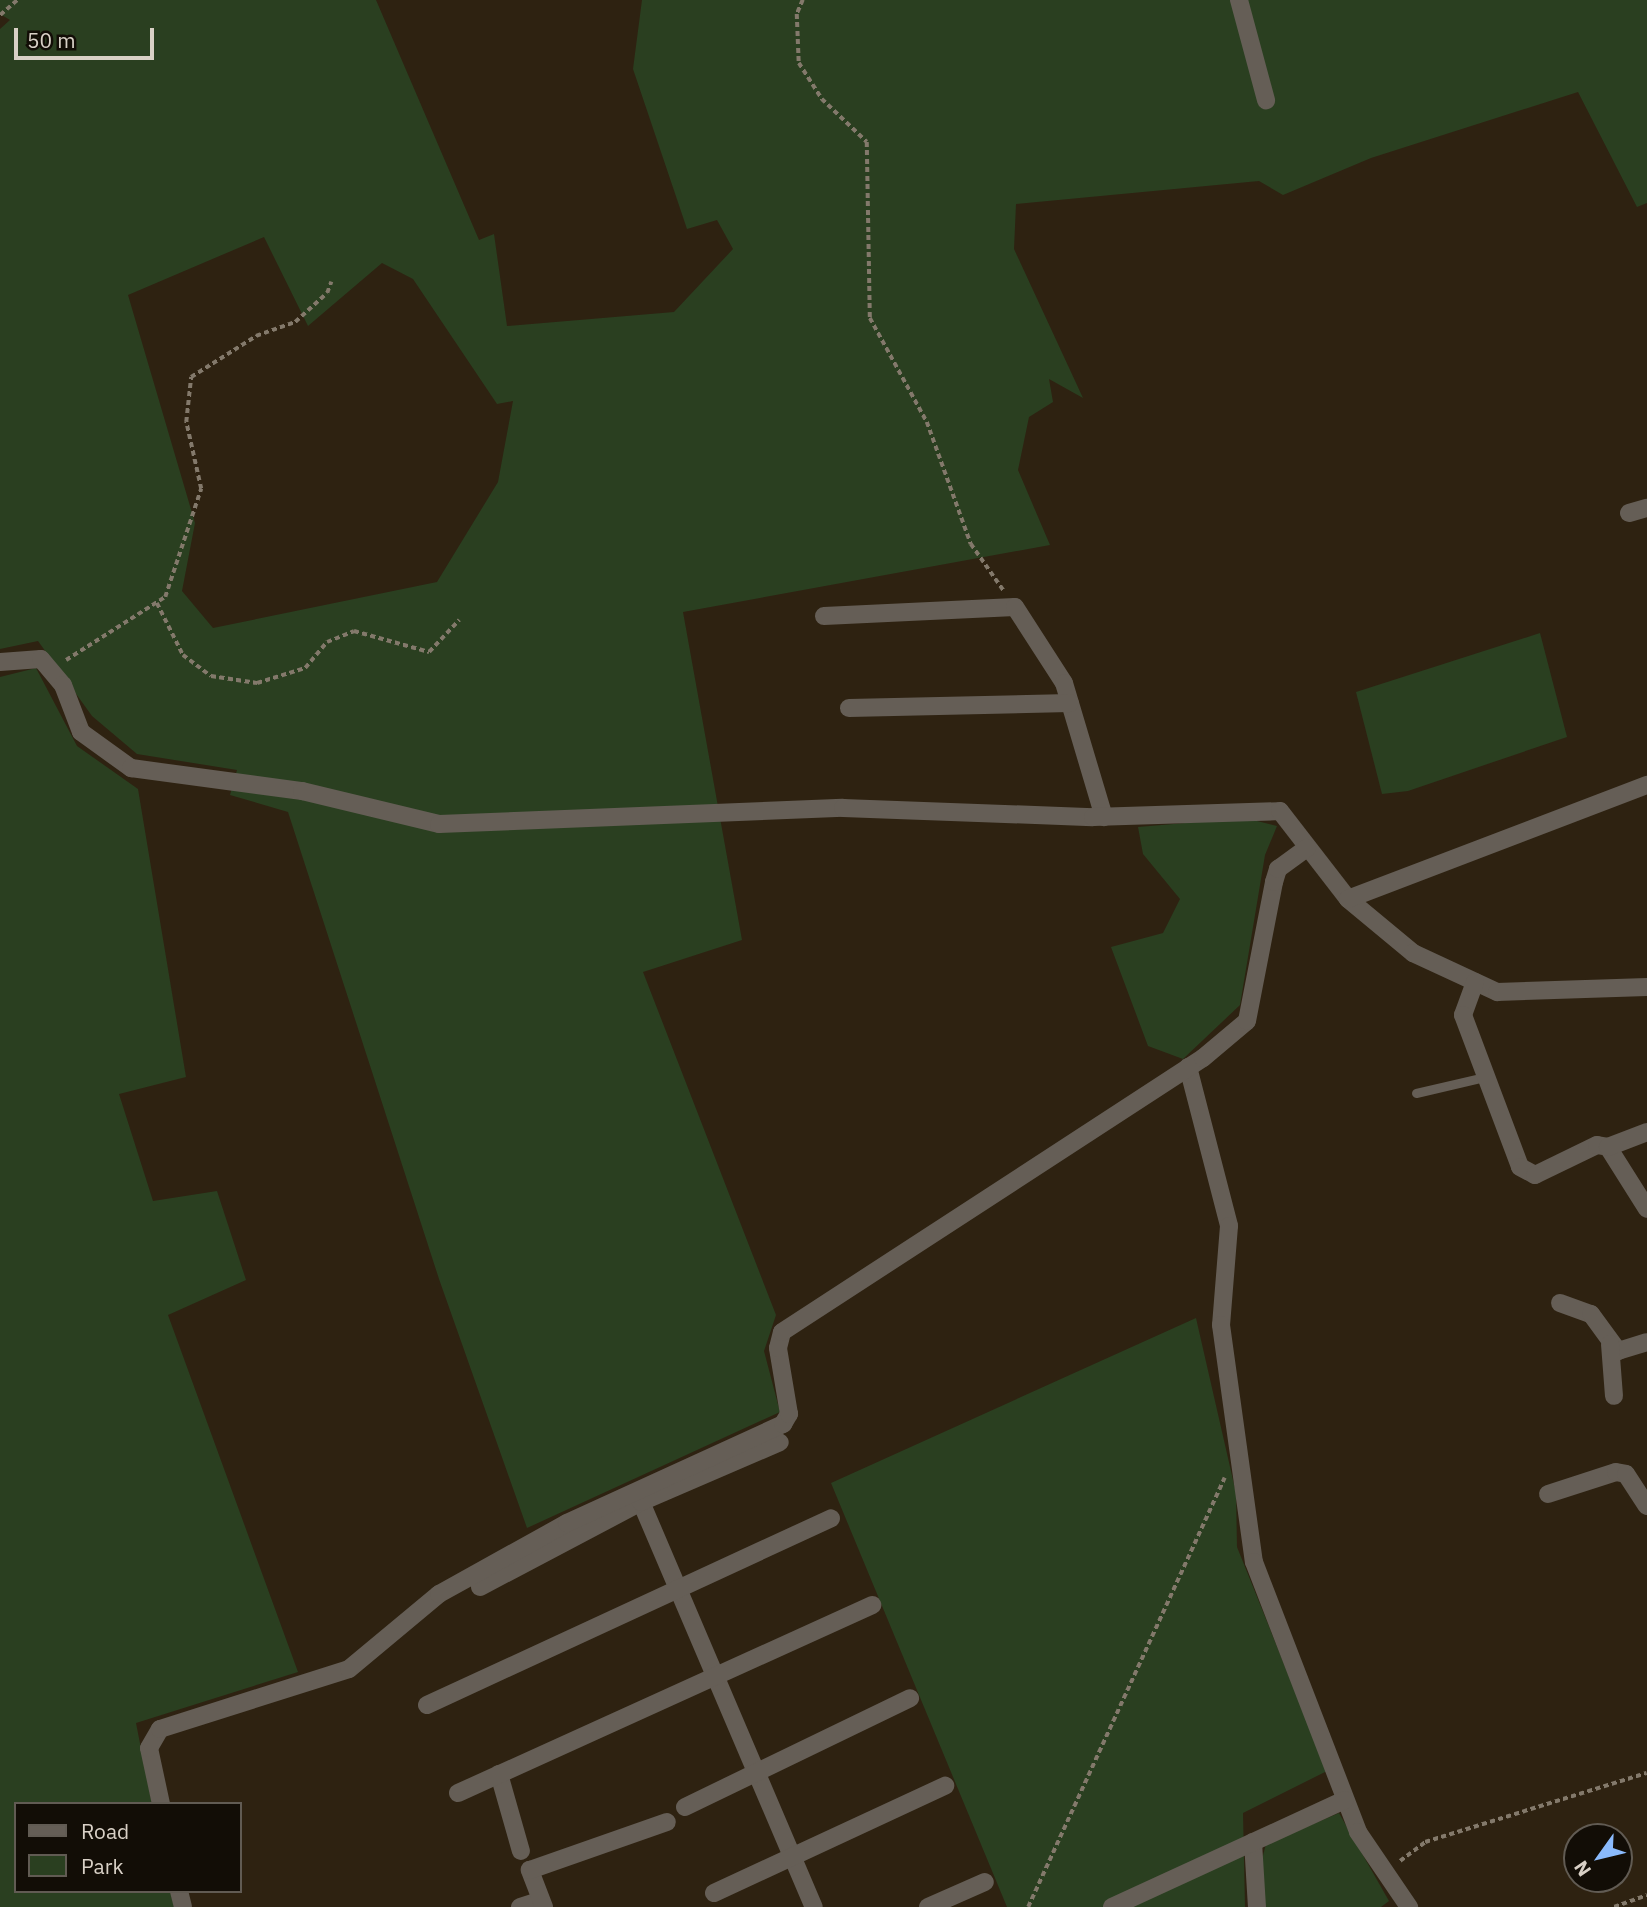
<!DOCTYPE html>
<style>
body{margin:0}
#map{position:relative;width:1647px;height:1907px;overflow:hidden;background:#2e2211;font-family:"IBM Plex Sans",sans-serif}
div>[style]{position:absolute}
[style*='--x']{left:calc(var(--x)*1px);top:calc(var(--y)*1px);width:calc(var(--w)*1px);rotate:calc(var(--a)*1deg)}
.green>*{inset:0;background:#2a3f20}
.path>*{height:3.5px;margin-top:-1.75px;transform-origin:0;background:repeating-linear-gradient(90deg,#83796b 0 5px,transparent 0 8.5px)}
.lane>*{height:9px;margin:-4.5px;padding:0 4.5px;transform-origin:4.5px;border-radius:4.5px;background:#655e56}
.street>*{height:18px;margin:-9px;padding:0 9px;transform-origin:9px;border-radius:9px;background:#655e56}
span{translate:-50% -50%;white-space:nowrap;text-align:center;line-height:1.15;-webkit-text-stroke:6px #120d06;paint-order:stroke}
.legend{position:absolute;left:14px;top:1802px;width:228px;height:91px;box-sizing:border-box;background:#120d06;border:2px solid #615b53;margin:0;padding:9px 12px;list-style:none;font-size:21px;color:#d8d0c6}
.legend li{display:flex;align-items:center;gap:14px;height:35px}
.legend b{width:35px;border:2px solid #615b53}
.north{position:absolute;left:1563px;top:1823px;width:70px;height:70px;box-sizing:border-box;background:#120d06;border:2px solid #615b53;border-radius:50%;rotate:236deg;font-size:19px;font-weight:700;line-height:28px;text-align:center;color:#d8d0c6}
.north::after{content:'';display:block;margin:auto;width:24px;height:32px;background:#8abafc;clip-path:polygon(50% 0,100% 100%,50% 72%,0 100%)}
.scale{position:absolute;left:14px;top:28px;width:140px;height:32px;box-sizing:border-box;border:4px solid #d8d0c6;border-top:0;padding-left:9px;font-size:21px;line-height:24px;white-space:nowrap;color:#d8d0c6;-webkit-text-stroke:5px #120d06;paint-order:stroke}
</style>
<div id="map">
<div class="green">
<div style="clip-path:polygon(evenodd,0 0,376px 0,479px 240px,494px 234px,507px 326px,674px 312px,733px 249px,717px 220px,687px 229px,633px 69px,642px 0,1647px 0,1647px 203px,1637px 207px,1578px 92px,1371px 158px,1283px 195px,1259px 181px,1016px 204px,1014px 249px,1083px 398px,1049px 379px,1053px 402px,1029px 417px,1018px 470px,1050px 545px,683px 612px,742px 940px,643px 972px,776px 1315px,764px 1351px,780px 1412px,527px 1528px,439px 1279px,288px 812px,230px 795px,237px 770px,137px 754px,92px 716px,38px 641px,0 649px,0 29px,10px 20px,0 14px,0 0,264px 237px,308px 326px,382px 263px,413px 279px,497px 404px,513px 401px,498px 482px,437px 582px,213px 628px,182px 591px,195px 523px,128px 295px,264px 237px)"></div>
<div style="clip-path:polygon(1540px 633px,1567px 737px,1408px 791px,1382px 794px,1356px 692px)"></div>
<div style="clip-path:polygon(36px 668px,77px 746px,138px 789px,186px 1077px,119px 1094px,153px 1201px,217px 1191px,246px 1280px,168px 1315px,298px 1672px,136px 1723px,152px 1804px,16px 1804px,16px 1891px,170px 1891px,174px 1907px,0 1907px,0 677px)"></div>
<div style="clip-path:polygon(1245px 818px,1277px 826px,1265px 855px,1240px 1005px,1183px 1059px,1148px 1046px,1111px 947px,1163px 933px,1180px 899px,1143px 854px,1138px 827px)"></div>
<div style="clip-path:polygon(1196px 1318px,1236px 1493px,1237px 1547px,1327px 1771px,1243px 1813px,1245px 1907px,1007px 1907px,831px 1483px)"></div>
<div style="clip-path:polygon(1339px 1813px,1389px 1901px,1381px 1907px,1265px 1907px,1260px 1867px,1266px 1844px)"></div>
</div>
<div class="path">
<div style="--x:803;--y:0;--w:15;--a:113"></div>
<div style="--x:797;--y:14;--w:49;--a:87.7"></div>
<div style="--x:799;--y:63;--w:43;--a:57.4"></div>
<div style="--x:822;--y:99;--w:62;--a:43.7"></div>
<div style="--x:867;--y:142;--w:176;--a:89"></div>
<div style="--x:870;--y:318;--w:119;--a:61.3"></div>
<div style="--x:927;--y:422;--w:130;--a:70.2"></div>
<div style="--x:971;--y:544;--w:57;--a:54.9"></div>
<div style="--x:0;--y:15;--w:23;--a:-41"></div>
<div style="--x:157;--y:603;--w:58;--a:63.4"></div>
<div style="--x:183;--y:655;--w:35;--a:37"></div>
<div style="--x:211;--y:676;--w:47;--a:8.7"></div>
<div style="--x:257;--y:683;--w:50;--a:-17.4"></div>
<div style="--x:305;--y:668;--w:34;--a:-50"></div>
<div style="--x:327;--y:642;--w:29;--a:-22"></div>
<div style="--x:354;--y:631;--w:78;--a:15.6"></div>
<div style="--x:429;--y:652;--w:44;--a:-46.8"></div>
<div style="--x:66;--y:660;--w:117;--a:-32.5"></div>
<div style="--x:165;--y:597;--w:114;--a:-71.6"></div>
<div style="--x:201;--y:489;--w:69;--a:-102.6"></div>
<div style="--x:186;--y:422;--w:45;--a:-83.7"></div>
<div style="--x:191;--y:377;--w:77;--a:-32.2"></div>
<div style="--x:256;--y:336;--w:41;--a:-19.7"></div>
<div style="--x:295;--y:322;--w:43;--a:-42.2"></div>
<div style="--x:327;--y:293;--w:12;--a:-70"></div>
<div style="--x:1400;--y:1861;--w:31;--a:-37"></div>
<div style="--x:1425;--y:1842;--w:232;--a:-17.3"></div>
<div style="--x:1028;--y:1907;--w:472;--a:-65.4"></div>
<div style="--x:1614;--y:1907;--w:35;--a:-20"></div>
</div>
<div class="lane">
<div style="--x:1416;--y:1093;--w:71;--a:-13.1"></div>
</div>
<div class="street">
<div style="--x:1239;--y:0;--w:104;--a:74.9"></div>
<div style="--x:1629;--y:513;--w:19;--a:-16"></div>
<div style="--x:824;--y:616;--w:191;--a:-2.7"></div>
<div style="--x:1015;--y:607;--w:90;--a:57.2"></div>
<div style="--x:1064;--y:683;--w:140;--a:73.4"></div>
<div style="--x:0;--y:662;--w:41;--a:-4.2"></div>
<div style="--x:41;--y:659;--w:34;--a:50"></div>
<div style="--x:63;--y:685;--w:50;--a:69"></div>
<div style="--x:81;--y:732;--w:62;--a:35.8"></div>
<div style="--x:131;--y:768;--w:173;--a:7.7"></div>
<div style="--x:302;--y:791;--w:141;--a:13.5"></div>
<div style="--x:439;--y:824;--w:404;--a:-2.3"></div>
<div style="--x:843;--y:808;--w:250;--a:2.1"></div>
<div style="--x:1093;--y:817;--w:187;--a:-1.8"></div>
<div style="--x:1280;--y:811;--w:111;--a:52.3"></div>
<div style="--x:1348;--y:899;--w:85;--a:39.7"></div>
<div style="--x:1413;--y:953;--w:93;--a:24.9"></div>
<div style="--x:1497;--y:992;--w:150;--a:-1.9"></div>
<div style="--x:849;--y:708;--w:221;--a:-1.3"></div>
<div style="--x:1348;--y:899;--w:320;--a:-20.9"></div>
<div style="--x:1475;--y:982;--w:35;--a:110"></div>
<div style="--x:1463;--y:1015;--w:162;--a:69.4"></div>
<div style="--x:1520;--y:1167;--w:17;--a:28"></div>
<div style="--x:1535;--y:1175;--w:69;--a:-25.8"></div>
<div style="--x:1597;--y:1145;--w:11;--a:10"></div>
<div style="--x:1608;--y:1147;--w:73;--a:57.8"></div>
<div style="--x:1188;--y:1067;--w:164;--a:75.5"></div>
<div style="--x:1229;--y:1226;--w:99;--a:94.6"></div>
<div style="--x:1221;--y:1325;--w:239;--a:82.1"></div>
<div style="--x:1254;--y:1562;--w:289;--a:68.9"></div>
<div style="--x:1358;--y:1832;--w:91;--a:55.8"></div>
<div style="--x:1608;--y:1147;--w:42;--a:-21"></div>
<div style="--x:1560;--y:1303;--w:33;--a:20"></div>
<div style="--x:1591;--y:1314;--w:46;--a:53.9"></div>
<div style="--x:1618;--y:1351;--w:30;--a:-17"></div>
<div style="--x:1610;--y:1344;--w:52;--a:85.6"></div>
<div style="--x:1548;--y:1494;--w:71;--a:-17.9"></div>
<div style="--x:1616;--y:1472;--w:10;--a:11"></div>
<div style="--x:1626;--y:1474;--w:38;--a:57"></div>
<div style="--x:641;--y:1502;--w:440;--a:66.9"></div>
<div style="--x:480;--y:1587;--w:182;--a:-27.8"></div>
<div style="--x:641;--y:1502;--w:151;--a:-23.3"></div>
<div style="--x:427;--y:1705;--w:445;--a:-24.8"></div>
<div style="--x:499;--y:1774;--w:80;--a:74.1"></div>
<div style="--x:458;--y:1793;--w:455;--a:-24.4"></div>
<div style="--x:161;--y:1804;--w:57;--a:-102.1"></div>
<div style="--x:149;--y:1748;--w:22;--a:-60"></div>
<div style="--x:160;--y:1729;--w:198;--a:-17.6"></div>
<div style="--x:349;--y:1669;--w:117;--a:-39.8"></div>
<div style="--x:439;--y:1594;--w:146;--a:-29"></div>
<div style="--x:567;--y:1523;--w:238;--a:-24.6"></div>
<div style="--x:783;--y:1424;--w:12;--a:-59"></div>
<div style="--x:789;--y:1414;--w:67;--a:-99.5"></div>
<div style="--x:778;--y:1348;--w:16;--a:-76"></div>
<div style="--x:782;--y:1332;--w:502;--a:-33.06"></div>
<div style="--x:1203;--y:1058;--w:57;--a:-40.1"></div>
<div style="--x:1247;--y:1021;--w:142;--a:-79"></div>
<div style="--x:1274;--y:882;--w:14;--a:-73"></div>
<div style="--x:1278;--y:869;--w:36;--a:-36"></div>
<div style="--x:685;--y:1807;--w:250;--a:-25.8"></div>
<div style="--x:1253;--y:1842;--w:65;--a:86.5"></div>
<div style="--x:179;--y:1891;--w:16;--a:76"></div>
<div style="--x:714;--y:1893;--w:255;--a:-24.9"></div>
<div style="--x:520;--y:1907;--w:22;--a:-18"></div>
<div style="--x:544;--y:1907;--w:40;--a:-111"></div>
<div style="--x:530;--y:1870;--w:145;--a:-19.3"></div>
<div style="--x:928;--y:1907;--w:62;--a:-23.7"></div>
<div style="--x:1112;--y:1907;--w:256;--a:-24.7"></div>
</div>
<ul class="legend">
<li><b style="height:9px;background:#655e56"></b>Road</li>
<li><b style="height:19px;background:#2a3f20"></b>Park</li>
</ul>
<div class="north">N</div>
<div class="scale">50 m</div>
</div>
